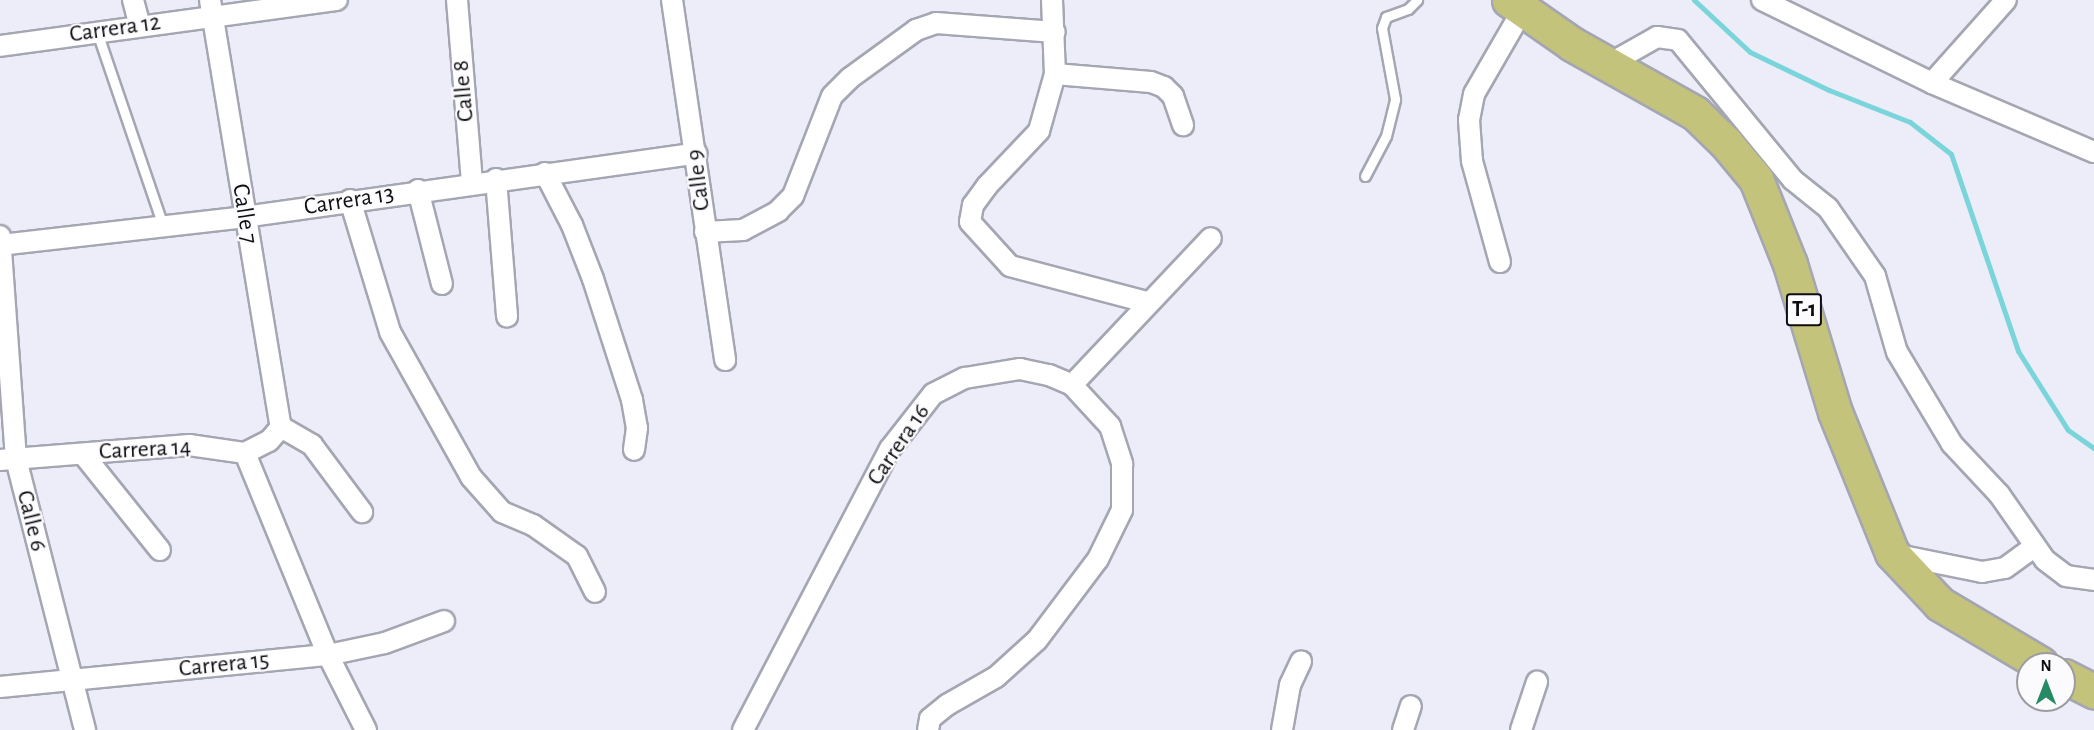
<!DOCTYPE html>
<style>
body{margin:0}
#map{position:relative;width:2094px;height:730px;overflow:hidden;background:#ecedf9;font-family:"Alegreya Sans",sans-serif}
div>[style]{position:absolute}
[style*='--x']{left:calc(var(--x)*1px);top:calc(var(--y)*1px);width:calc(var(--w)*1px);rotate:calc(var(--a)*1deg)}
.stream>*{height:5px;margin:-2.5px;padding:0 2.5px;transform-origin:2.5px;border-radius:2.5px;background:#79d5d9}
.roads{filter:drop-shadow(2px 0 #a4a6b1) drop-shadow(-2px 0 #a4a6b1) drop-shadow(0 2px #a4a6b1) drop-shadow(0 -2px #a4a6b1)}
.lane>*{height:9px;margin:-4.5px;padding:0 4.5px;transform-origin:4.5px;border-radius:4.5px;background:#fff}
.street>*{height:20px;margin:-10px;padding:0 10px;transform-origin:10px;border-radius:10px;background:#fff}
.highway>*{height:33px;margin:-16.5px;padding:0 16.5px;transform-origin:16.5px;border-radius:16.5px;background:#c4c37b}
span{translate:-50% -50%;white-space:nowrap;text-align:center;line-height:1.15;-webkit-text-stroke:4.5px #fbfbfe;paint-order:stroke}
.shield-label span{padding:2px 4px;background:#fbfbfe;border:2px solid;border-radius:4px;-webkit-text-stroke-width:0}
.shield-label{font-size:22px;color:#0e0e12;font-weight:700}
.street-label{font-size:24px;color:#0e0e12}
.north{position:absolute;left:2016px;top:652px;width:60px;height:60px;box-sizing:border-box;background:#fbfbfe;border:2px solid #9c9ca0;border-radius:50%;rotate:0deg;font-size:16px;font-weight:700;line-height:24px;text-align:center;color:#0e0e12}
.north::after{content:'';display:block;margin:auto;width:21px;height:27px;background:#268a65;clip-path:polygon(50% 0,100% 100%,50% 72%,0 100%)}
</style>
<div id="map">
<div class="stream">
<div style="--x:1694;--y:0;--w:76;--a:42.9"></div>
<div style="--x:1750;--y:52;--w:88;--a:25.7"></div>
<div style="--x:1829;--y:90;--w:87;--a:21.6"></div>
<div style="--x:1910;--y:122;--w:52;--a:38"></div>
<div style="--x:1951;--y:154;--w:208;--a:71.2"></div>
<div style="--x:2018;--y:351;--w:93;--a:57.7"></div>
<div style="--x:2068;--y:430;--w:32;--a:35"></div>
</div>
<div class="roads">
<div class="lane">
<div style="--x:97;--y:32;--w:205;--a:71.2"></div>
<div style="--x:1365;--y:176;--w:45;--a:-62.3"></div>
<div style="--x:1386;--y:136;--w:38;--a:-76"></div>
<div style="--x:1395;--y:99;--w:72;--a:-100.4"></div>
<div style="--x:1382;--y:28;--w:12;--a:-70"></div>
<div style="--x:1386;--y:17;--w:23;--a:-20"></div>
<div style="--x:1408;--y:9;--w:13;--a:-45"></div>
</div>
<div class="street">
<div style="--x:133;--y:0;--w:27;--a:75"></div>
<div style="--x:210;--y:0;--w:433;--a:80.6"></div>
<div style="--x:457;--y:0;--w:183;--a:85.3"></div>
<div style="--x:672;--y:0;--w:364;--a:81.6"></div>
<div style="--x:1052;--y:0;--w:74;--a:87.7"></div>
<div style="--x:1055;--y:74;--w:59;--a:105.7"></div>
<div style="--x:1039;--y:131;--w:76;--a:133.4"></div>
<div style="--x:987;--y:186;--w:24;--a:126"></div>
<div style="--x:973;--y:205;--w:17;--a:100"></div>
<div style="--x:970;--y:222;--w:59;--a:47.7"></div>
<div style="--x:1010;--y:266;--w:141;--a:14.8"></div>
<div style="--x:1762;--y:0;--w:189;--a:26"></div>
<div style="--x:1932;--y:83;--w:176;--a:23.1"></div>
<div style="--x:0;--y:46;--w:340;--a:-7.8"></div>
<div style="--x:1611;--y:63;--w:53;--a:-29.5"></div>
<div style="--x:1657;--y:37;--w:21;--a:8"></div>
<div style="--x:1678;--y:40;--w:181;--a:50.6"></div>
<div style="--x:1793;--y:180;--w:45;--a:38.7"></div>
<div style="--x:1828;--y:208;--w:83;--a:55.3"></div>
<div style="--x:1875;--y:276;--w:79;--a:73.9"></div>
<div style="--x:1897;--y:352;--w:107;--a:59.1"></div>
<div style="--x:1952;--y:444;--w:69;--a:46.8"></div>
<div style="--x:1999;--y:494;--w:80;--a:55.1"></div>
<div style="--x:2045;--y:560;--w:26;--a:37"></div>
<div style="--x:2066;--y:576;--w:28;--a:8"></div>
<div style="--x:1055;--y:74;--w:96;--a:4.8"></div>
<div style="--x:1151;--y:82;--w:14;--a:21"></div>
<div style="--x:1164;--y:87;--w:13;--a:45"></div>
<div style="--x:1173;--y:96;--w:31;--a:71"></div>
<div style="--x:1932;--y:83;--w:111;--a:-48.3"></div>
<div style="--x:545;--y:173;--w:59;--a:62.6"></div>
<div style="--x:572;--y:225;--w:58;--a:68.7"></div>
<div style="--x:593;--y:279;--w:127;--a:72.1"></div>
<div style="--x:632;--y:400;--w:28;--a:80"></div>
<div style="--x:637;--y:428;--w:22;--a:98"></div>
<div style="--x:496;--y:179;--w:138;--a:85.4"></div>
<div style="--x:418;--y:190;--w:97;--a:75.7"></div>
<div style="--x:350;--y:200;--w:138;--a:73.1"></div>
<div style="--x:390;--y:332;--w:166;--a:60.8"></div>
<div style="--x:471;--y:477;--w:47;--a:48.5"></div>
<div style="--x:502;--y:512;--w:34;--a:23"></div>
<div style="--x:533;--y:525;--w:54;--a:35.2"></div>
<div style="--x:577;--y:556;--w:40;--a:63.4"></div>
<div style="--x:705;--y:232;--w:38;--a:-3"></div>
<div style="--x:743;--y:230;--w:40;--a:-28"></div>
<div style="--x:778;--y:211;--w:21;--a:-45"></div>
<div style="--x:793;--y:196;--w:107;--a:-68.7"></div>
<div style="--x:832;--y:96;--w:25;--a:-45"></div>
<div style="--x:850;--y:78;--w:82;--a:-36"></div>
<div style="--x:916;--y:30;--w:21;--a:-19"></div>
<div style="--x:936;--y:23;--w:119;--a:4.3"></div>
<div style="--x:0;--y:236;--w:224;--a:85.9"></div>
<div style="--x:16;--y:459;--w:280;--a:75.7"></div>
<div style="--x:0;--y:245;--w:246;--a:-6.5"></div>
<div style="--x:244;--y:217;--w:457;--a:-8"></div>
<div style="--x:1500;--y:262;--w:105;--a:-105.5"></div>
<div style="--x:1472;--y:161;--w:41;--a:-94.2"></div>
<div style="--x:1469;--y:120;--w:26;--a:-79"></div>
<div style="--x:1474;--y:94;--w:98;--a:-60"></div>
<div style="--x:1072;--y:385;--w:202;--a:-46.6"></div>
<div style="--x:281;--y:427;--w:36;--a:30"></div>
<div style="--x:312;--y:445;--w:84;--a:53.3"></div>
<div style="--x:245;--y:453;--w:218;--a:67.7"></div>
<div style="--x:328;--y:655;--w:84;--a:63.1"></div>
<div style="--x:83;--y:454;--w:123;--a:51.3"></div>
<div style="--x:0;--y:460;--w:190;--a:-4.5"></div>
<div style="--x:189;--y:445;--w:57;--a:8.1"></div>
<div style="--x:245;--y:453;--w:27;--a:-27"></div>
<div style="--x:269;--y:441;--w:18;--a:-49"></div>
<div style="--x:1898;--y:555;--w:86;--a:11.4"></div>
<div style="--x:1982;--y:572;--w:23;--a:-10"></div>
<div style="--x:2005;--y:568;--w:36;--a:-36"></div>
<div style="--x:0;--y:687;--w:330;--a:-5.6"></div>
<div style="--x:328;--y:655;--w:58;--a:-11.9"></div>
<div style="--x:385;--y:643;--w:63;--a:-20.4"></div>
<div style="--x:743;--y:730;--w:317;--a:-62.4"></div>
<div style="--x:890;--y:449;--w:70;--a:-52"></div>
<div style="--x:933;--y:394;--w:36;--a:-27"></div>
<div style="--x:965;--y:378;--w:56;--a:-9.3"></div>
<div style="--x:1020;--y:369;--w:30;--a:12"></div>
<div style="--x:1049;--y:375;--w:25;--a:23"></div>
<div style="--x:1072;--y:385;--w:56;--a:47.2"></div>
<div style="--x:1110;--y:426;--w:40;--a:72"></div>
<div style="--x:1122;--y:464;--w:46;--a:90"></div>
<div style="--x:1122;--y:510;--w:55;--a:116.1"></div>
<div style="--x:1098;--y:559;--w:101;--a:127"></div>
<div style="--x:1037;--y:640;--w:55;--a:137.9"></div>
<div style="--x:996;--y:677;--w:56;--a:150.3"></div>
<div style="--x:947;--y:705;--w:22;--a:141"></div>
<div style="--x:930;--y:719;--w:11;--a:100"></div>
<div style="--x:1282;--y:730;--w:46;--a:-79.9"></div>
<div style="--x:1290;--y:685;--w:26;--a:-65"></div>
<div style="--x:1403;--y:730;--w:25;--a:-72"></div>
<div style="--x:1521;--y:730;--w:51;--a:-71.6"></div>
</div>
<div class="highway">
<div style="--x:1509;--y:0;--w:77;--a:34.9"></div>
<div style="--x:1572;--y:44;--w:141;--a:29.3"></div>
<div style="--x:1695;--y:113;--w:43;--a:44.1"></div>
<div style="--x:1726;--y:143;--w:47;--a:50.2"></div>
<div style="--x:1756;--y:179;--w:92;--a:68.2"></div>
<div style="--x:1790;--y:264;--w:155;--a:73.1"></div>
<div style="--x:1835;--y:412;--w:152;--a:68"></div>
<div style="--x:1892;--y:553;--w:70;--a:46.7"></div>
<div style="--x:1940;--y:604;--w:117;--a:30.7"></div>
<div style="--x:2064;--y:676;--w:34;--a:27"></div>
</div>
</div>
<div class="shield-label">
<span style="left:1804px;top:310px">T-1</span>
</div>
<div class="street-label">
<span style="left:115px;top:29px;rotate:-8deg">Carrera 12</span>
<span style="left:464px;top:91px;rotate:-95deg">Calle 8</span>
<span style="left:699px;top:180px;rotate:-97deg">Calle 9</span>
<span style="left:349px;top:201px;rotate:-9deg">Carrera 13</span>
<span style="left:244px;top:214px;rotate:81deg">Calle 7</span>
<span style="left:899px;top:445px;rotate:-56deg">Carrera 16</span>
<span style="left:145px;top:450px;rotate:-3deg">Carrera 14</span>
<span style="left:31px;top:521px;rotate:76deg">Calle 6</span>
<span style="left:224px;top:665px;rotate:-6deg">Carrera 15</span>
</div>
<div class="north">N</div>
</div>
